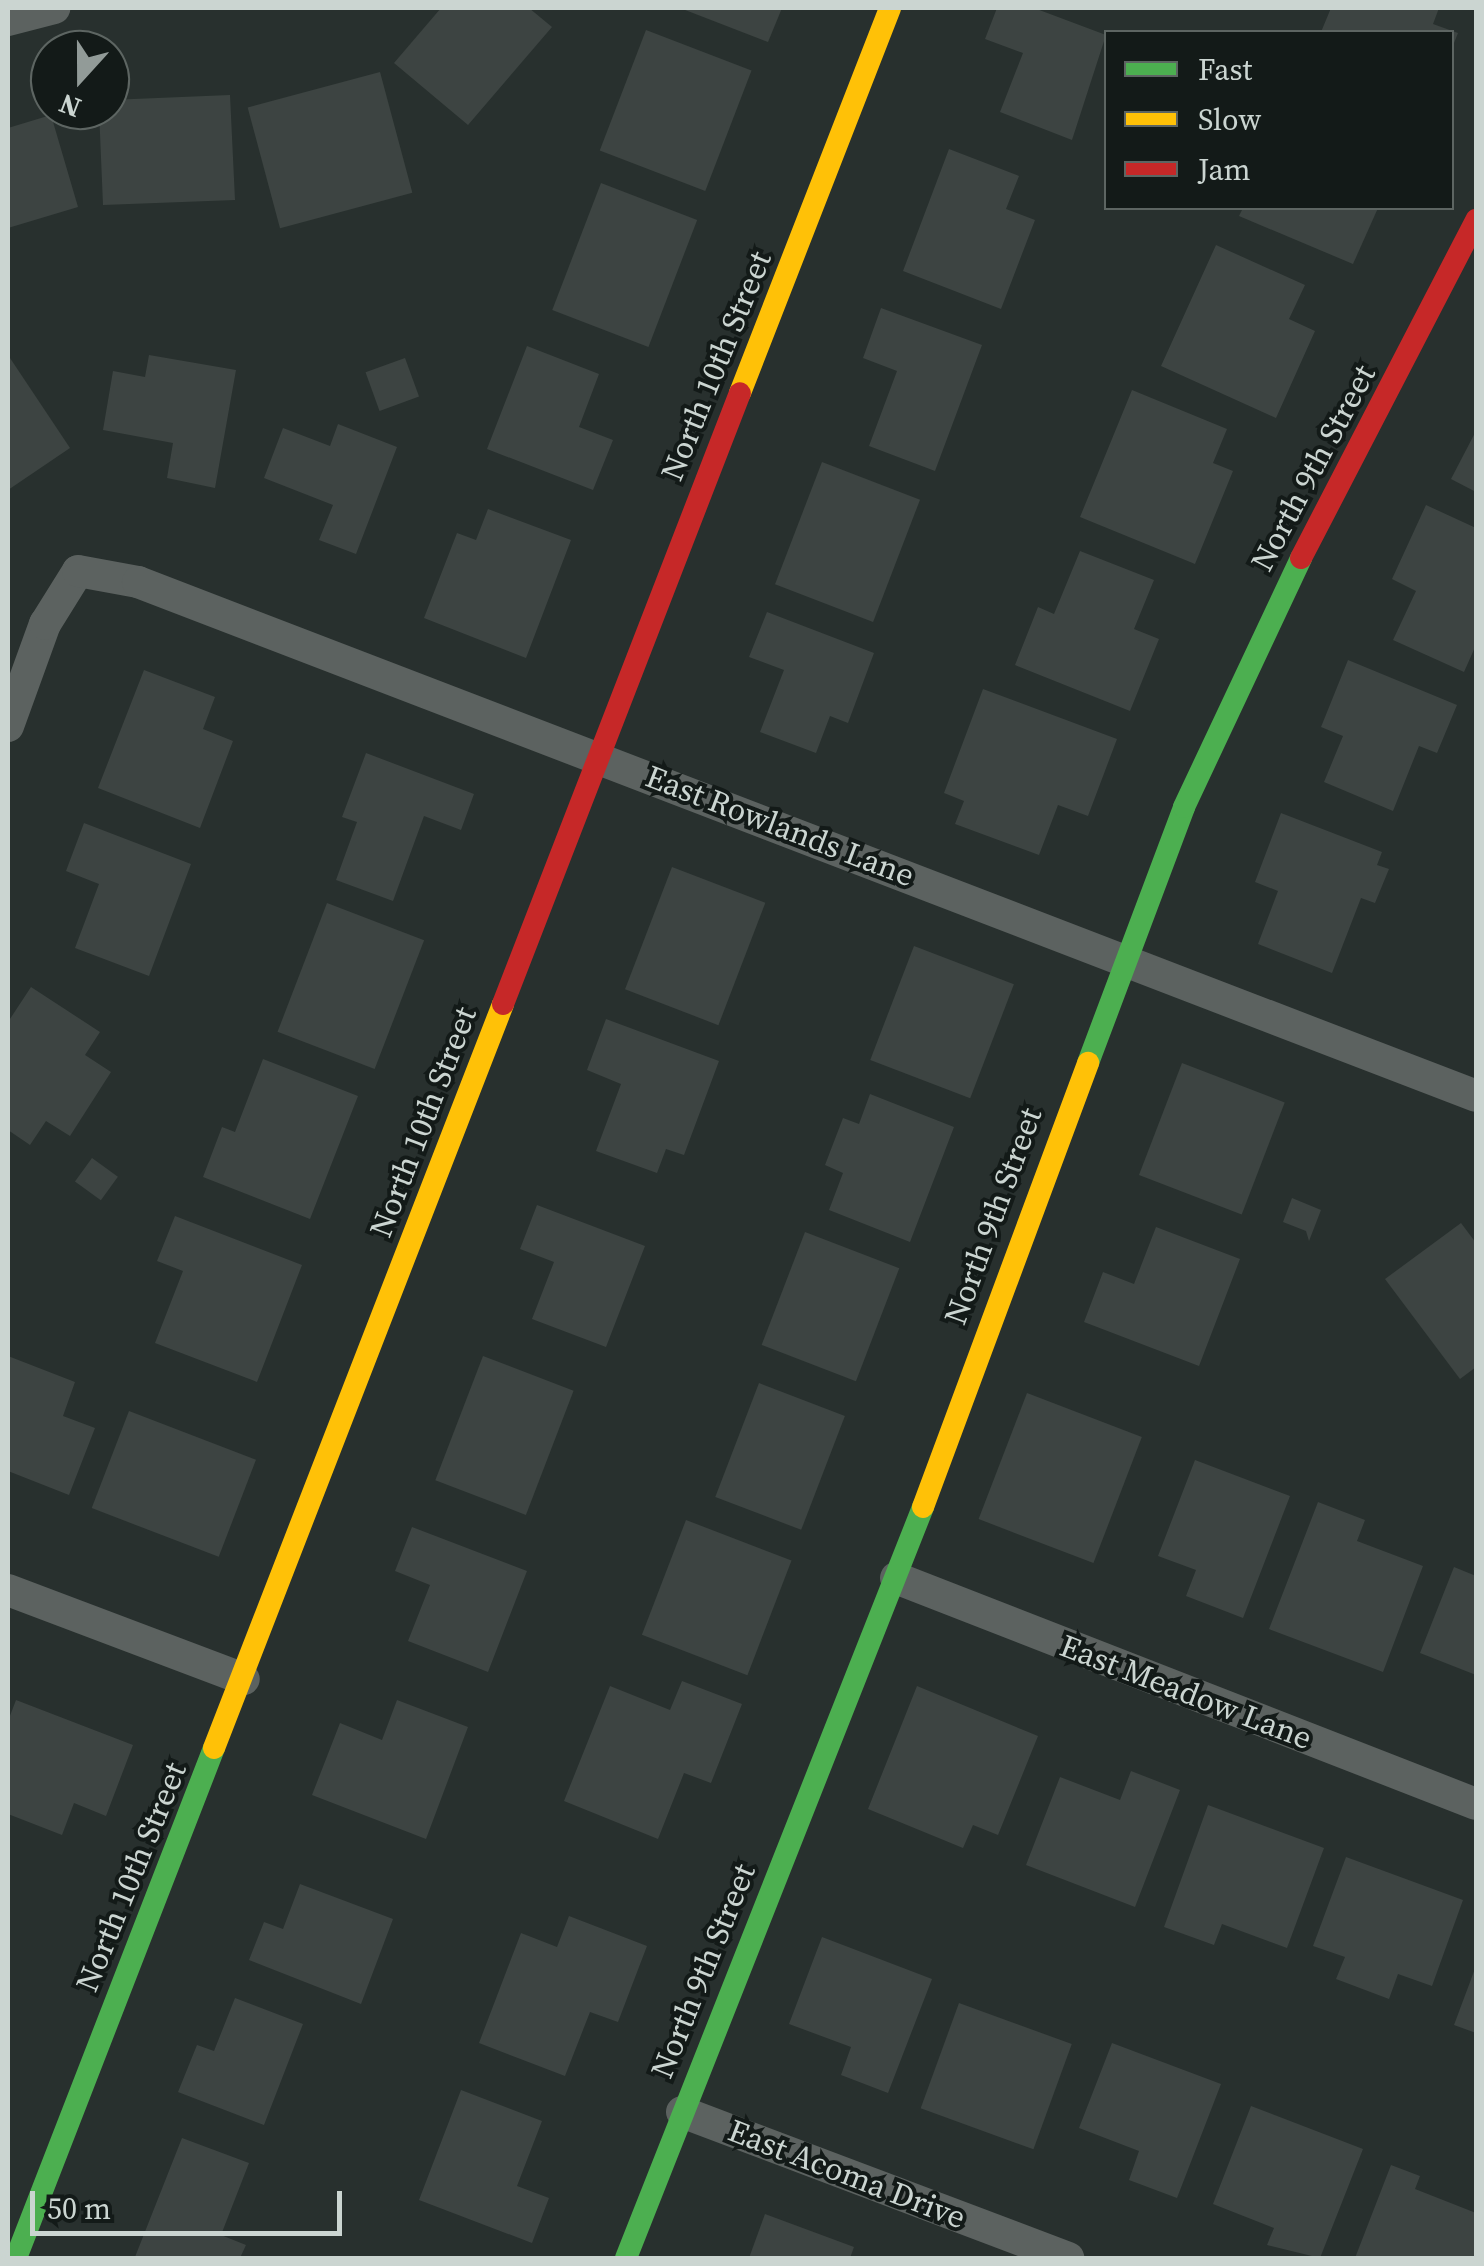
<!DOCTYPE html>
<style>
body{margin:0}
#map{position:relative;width:1484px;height:2266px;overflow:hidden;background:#28302e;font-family:"Source Serif 4",serif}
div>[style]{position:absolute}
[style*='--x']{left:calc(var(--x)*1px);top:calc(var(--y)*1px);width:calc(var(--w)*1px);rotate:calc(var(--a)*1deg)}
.building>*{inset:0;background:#3d4442;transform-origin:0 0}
.street>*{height:32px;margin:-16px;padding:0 16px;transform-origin:16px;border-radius:16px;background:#5c6260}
.fast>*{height:22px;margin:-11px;padding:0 11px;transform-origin:11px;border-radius:11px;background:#4caf50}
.slow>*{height:22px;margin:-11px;padding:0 11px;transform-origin:11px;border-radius:11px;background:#ffc107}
.jam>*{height:22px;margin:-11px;padding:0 11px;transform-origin:11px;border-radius:11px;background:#c62828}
span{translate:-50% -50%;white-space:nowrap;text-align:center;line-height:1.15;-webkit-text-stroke:8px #131a18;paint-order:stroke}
.street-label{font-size:32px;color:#cbd5d1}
.frame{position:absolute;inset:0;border:10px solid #cbd5d1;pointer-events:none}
.legend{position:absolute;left:1104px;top:30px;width:350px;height:180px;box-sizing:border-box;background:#131a18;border:2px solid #5d6562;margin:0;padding:12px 18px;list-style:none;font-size:30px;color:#cbd5d1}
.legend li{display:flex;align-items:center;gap:20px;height:50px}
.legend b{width:50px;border:2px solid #5d6562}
.north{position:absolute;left:30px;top:30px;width:100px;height:100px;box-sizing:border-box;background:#131a18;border:2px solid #5d6562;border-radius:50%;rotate:201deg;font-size:28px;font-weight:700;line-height:40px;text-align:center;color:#cbd5d1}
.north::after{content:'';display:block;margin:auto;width:35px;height:45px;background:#929b98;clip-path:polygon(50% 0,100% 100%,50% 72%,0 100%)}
.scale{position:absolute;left:30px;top:2191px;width:312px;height:45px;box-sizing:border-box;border:5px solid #cbd5d1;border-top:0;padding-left:12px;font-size:30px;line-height:35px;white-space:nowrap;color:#cbd5d1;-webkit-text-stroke:8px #131a18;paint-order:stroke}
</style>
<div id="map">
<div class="building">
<div style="clip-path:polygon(441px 8px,529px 8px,552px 27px,468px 125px,394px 63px)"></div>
<div style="clip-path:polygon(680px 8px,782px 8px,768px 42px)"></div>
<div style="clip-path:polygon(997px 8px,1034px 8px,1106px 35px,1072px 140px,1000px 112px,1023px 53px,985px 39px)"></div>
<div style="clip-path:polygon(1331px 8px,1439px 8px,1433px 24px,1458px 33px,1452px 48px,1452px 32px,1321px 32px)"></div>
<div style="left:646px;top:30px;width:113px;height:129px;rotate:21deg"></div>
<div style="left:380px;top:72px;width:125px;height:137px;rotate:75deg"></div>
<div style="clip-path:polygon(230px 95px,235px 200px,103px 205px,99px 110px,110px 110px,110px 100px)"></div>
<div style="clip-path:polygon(51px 115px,78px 207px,8px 228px,8px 128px)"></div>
<div style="clip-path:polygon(949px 149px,1019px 176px,1006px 209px,1035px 220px,1001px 309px,903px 271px)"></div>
<div style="left:601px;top:183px;width:103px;height:136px;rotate:21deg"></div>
<div style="clip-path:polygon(1243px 208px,1378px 208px,1353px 264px,1239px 216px)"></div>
<div style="clip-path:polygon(1216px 245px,1305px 285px,1289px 319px,1315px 331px,1276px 418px,1161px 366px)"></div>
<div style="clip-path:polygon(881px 308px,982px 345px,935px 471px,869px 446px,897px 371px,863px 358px)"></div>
<div style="clip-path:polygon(527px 346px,599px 374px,579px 427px,613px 440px,593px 490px,487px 449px)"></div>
<div style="clip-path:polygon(8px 355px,70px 448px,8px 490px)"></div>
<div style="clip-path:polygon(149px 355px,236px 370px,215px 488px,167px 478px,173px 443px,103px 430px,113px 371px,145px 377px)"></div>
<div style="left:405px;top:358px;width:41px;height:42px;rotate:70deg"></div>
<div style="clip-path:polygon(1132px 390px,1227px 429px,1213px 463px,1233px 471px,1195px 564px,1080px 517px)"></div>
<div style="clip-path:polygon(338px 424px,397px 447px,356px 554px,319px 540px,333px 505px,264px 478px,283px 428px,330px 446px)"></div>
<div style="clip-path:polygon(1476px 431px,1476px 492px,1451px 479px)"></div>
<div style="left:822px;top:462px;width:105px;height:131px;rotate:21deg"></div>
<div style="clip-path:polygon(1426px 505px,1476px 528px,1476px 645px,1464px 672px,1393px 640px,1416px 591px,1392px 579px)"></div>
<div style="clip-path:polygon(488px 509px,571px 540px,526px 658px,424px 618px,457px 533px,476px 540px)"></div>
<div style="clip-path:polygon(1080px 551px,1154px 580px,1134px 629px,1159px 639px,1130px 711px,1015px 665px,1038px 607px,1054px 614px)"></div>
<div style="clip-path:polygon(767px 612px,874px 653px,848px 723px,830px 716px,816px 753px,760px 732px,784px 670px,749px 657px)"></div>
<div style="clip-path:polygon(1348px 660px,1457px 705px,1437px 753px,1419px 746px,1393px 811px,1324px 782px,1343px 736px,1321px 727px)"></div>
<div style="clip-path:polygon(144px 670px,215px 697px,203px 729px,233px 741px,200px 828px,98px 788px)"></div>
<div style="clip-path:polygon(983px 689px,1117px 739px,1088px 816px,1058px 805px,1039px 855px,955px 824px,964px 801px,944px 793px)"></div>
<div style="clip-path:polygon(366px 753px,474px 794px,461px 830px,424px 816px,393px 901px,336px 880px,357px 822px,342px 817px)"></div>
<div style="clip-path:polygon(1281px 813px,1382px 852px,1377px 865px,1389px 869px,1375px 903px,1361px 898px,1332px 973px,1258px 944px,1278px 891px,1255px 882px)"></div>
<div style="clip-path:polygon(84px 823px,191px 864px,149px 976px,75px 948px,99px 884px,66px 871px)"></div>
<div style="left:672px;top:867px;width:100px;height:131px;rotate:21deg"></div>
<div style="left:327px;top:903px;width:104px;height:138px;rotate:21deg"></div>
<div style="left:914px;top:946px;width:107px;height:122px;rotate:21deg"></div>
<div style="clip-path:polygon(31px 987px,100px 1032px,85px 1055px,111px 1072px,70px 1136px,46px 1121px,30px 1145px,8px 1130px,8px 1022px)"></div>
<div style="clip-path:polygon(606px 1019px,719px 1061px,684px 1155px,666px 1149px,657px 1173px,596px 1151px,621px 1084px,587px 1070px)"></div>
<div style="clip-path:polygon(263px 1059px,358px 1096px,310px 1219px,203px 1177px,222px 1127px,235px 1132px)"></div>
<div style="left:1182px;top:1063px;width:110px;height:120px;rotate:21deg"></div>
<div style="clip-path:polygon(870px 1094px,954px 1127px,910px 1242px,829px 1210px,843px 1173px,825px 1165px,843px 1118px,859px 1124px)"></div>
<div style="left:92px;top:1158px;width:32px;height:29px;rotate:36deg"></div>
<div style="clip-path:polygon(1292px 1198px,1321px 1210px,1309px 1241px,1306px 1231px,1283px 1222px)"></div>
<div style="clip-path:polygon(537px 1205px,645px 1246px,606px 1347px,532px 1319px,554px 1262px,520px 1249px)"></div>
<div style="clip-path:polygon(175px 1216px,302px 1265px,257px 1382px,155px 1343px,183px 1271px,157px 1261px)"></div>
<div style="clip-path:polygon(1461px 1223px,1476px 1243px,1476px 1367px,1460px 1379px,1385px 1279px)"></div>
<div style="clip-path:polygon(1156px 1227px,1240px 1259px,1199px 1366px,1084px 1322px,1103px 1272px,1134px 1284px)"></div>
<div style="left:805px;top:1232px;width:101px;height:121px;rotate:21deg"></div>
<div style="clip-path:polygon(8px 1356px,75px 1382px,63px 1416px,95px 1428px,69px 1495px,8px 1471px)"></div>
<div style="left:483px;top:1356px;width:97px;height:133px;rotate:21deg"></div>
<div style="left:759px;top:1383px;width:92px;height:122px;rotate:21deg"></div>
<div style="left:1027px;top:1393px;width:123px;height:135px;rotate:21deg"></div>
<div style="left:129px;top:1411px;width:136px;height:104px;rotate:21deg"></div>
<div style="clip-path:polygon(1195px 1460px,1290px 1496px,1243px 1618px,1186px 1596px,1196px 1570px,1158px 1556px)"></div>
<div style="clip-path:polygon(1318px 1502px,1365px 1520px,1357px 1541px,1423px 1566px,1383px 1672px,1269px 1629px)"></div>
<div style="left:686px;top:1520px;width:113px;height:123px;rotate:21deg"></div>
<div style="clip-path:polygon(412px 1527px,527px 1571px,488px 1672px,408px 1641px,430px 1585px,395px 1571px)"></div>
<div style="clip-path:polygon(1454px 1567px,1476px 1576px,1476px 1675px,1420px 1653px)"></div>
<div style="clip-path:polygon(682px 1681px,742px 1704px,711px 1783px,684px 1773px,658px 1839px,564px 1801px,610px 1686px,670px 1710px)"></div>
<div style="clip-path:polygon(917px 1686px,1038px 1736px,998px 1835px,973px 1825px,963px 1848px,868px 1809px)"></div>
<div style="clip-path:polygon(16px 1700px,133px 1745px,106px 1816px,74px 1803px,62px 1835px,8px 1814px,8px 1721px)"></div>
<div style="clip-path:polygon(397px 1700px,468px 1727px,426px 1839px,312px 1795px,340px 1723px,382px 1740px)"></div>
<div style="clip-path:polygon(1131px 1771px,1180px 1790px,1135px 1907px,1026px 1865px,1060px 1777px,1120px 1800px)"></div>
<div style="clip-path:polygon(1208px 1805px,1324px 1848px,1287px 1948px,1222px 1924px,1214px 1945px,1164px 1927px)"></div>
<div style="clip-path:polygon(1346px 1857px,1463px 1900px,1432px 1986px,1398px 1974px,1389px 1999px,1336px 1979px,1345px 1957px,1313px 1946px)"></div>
<div style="clip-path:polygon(300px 1884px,393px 1919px,361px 2004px,249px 1960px,264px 1922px,283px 1929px)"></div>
<div style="clip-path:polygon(569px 1916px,647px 1946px,618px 2022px,590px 2012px,565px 2076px,479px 2043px,521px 1933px,557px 1947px)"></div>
<div style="clip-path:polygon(822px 1937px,932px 1979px,888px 2093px,841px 2075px,851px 2047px,789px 2024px)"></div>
<div style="clip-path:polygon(1476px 1966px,1476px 2033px,1454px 2025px)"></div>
<div style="clip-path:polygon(235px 1998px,303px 2024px,264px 2125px,178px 2092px,197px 2045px,214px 2051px)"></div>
<div style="left:959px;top:2003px;width:120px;height:112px;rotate:20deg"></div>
<div style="clip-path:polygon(1112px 2043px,1221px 2084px,1177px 2198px,1129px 2180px,1139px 2151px,1079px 2128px)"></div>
<div style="clip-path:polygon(461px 2090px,542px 2121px,517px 2186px,549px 2198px,532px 2243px,419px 2200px)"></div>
<div style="clip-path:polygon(1251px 2106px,1363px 2149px,1320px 2258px,1267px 2245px,1274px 2228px,1213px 2204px)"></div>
<div style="clip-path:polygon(182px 2138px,249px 2163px,221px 2235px,246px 2245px,240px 2258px,135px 2257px)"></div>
<div style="clip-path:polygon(1391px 2165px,1420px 2176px,1415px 2189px,1476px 2213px,1476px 2258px,1355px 2258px)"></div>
<div style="clip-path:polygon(765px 2214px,854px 2247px,850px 2258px,749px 2258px)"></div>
</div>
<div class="street">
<div style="--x:8;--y:20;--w:48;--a:-14.6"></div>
<div style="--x:8;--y:726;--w:109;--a:-70.1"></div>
<div style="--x:45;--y:624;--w:62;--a:-58.1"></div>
<div style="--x:78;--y:571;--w:61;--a:10.4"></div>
<div style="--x:138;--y:582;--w:1433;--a:21.01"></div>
<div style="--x:896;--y:1578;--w:622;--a:21.29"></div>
<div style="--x:8;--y:1590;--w:252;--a:20.7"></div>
<div style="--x:682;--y:2112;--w:413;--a:20.7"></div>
</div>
<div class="fast">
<div style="--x:1088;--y:1063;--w:273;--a:-69.4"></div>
<div style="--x:1184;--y:807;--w:275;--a:-64.8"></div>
<div style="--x:16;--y:2258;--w:547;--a:-68.78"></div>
<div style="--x:626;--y:2258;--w:808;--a:-68.42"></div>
</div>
<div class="slow">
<div style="--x:740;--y:393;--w:413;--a:-68.7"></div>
<div style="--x:923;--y:1507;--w:474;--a:-69.6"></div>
<div style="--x:214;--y:1748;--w:798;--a:-68.77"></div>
</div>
<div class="jam">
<div style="--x:1301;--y:558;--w:381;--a:-62.6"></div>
<div style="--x:503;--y:1004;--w:655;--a:-68.8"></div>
</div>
<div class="street-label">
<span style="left:716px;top:366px;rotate:-68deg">North 10th Street</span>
<span style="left:1313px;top:468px;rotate:-62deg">North 9th Street</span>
<span style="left:780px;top:826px;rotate:21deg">East Rowlands Lane</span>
<span style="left:423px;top:1122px;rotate:-69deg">North 10th Street</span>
<span style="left:993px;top:1216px;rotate:-70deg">North 9th Street</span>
<span style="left:1186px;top:1692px;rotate:21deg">East Meadow Lane</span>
<span style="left:131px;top:1877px;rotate:-68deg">North 10th Street</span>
<span style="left:703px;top:1971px;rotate:-68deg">North 9th Street</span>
<span style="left:847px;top:2174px;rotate:21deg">East Acoma Drive</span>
</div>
<div class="frame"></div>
<ul class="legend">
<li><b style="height:12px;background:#4caf50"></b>Fast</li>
<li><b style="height:12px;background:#ffc107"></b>Slow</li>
<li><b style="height:12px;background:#c62828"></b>Jam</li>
</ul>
<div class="north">N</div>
<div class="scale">50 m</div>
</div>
